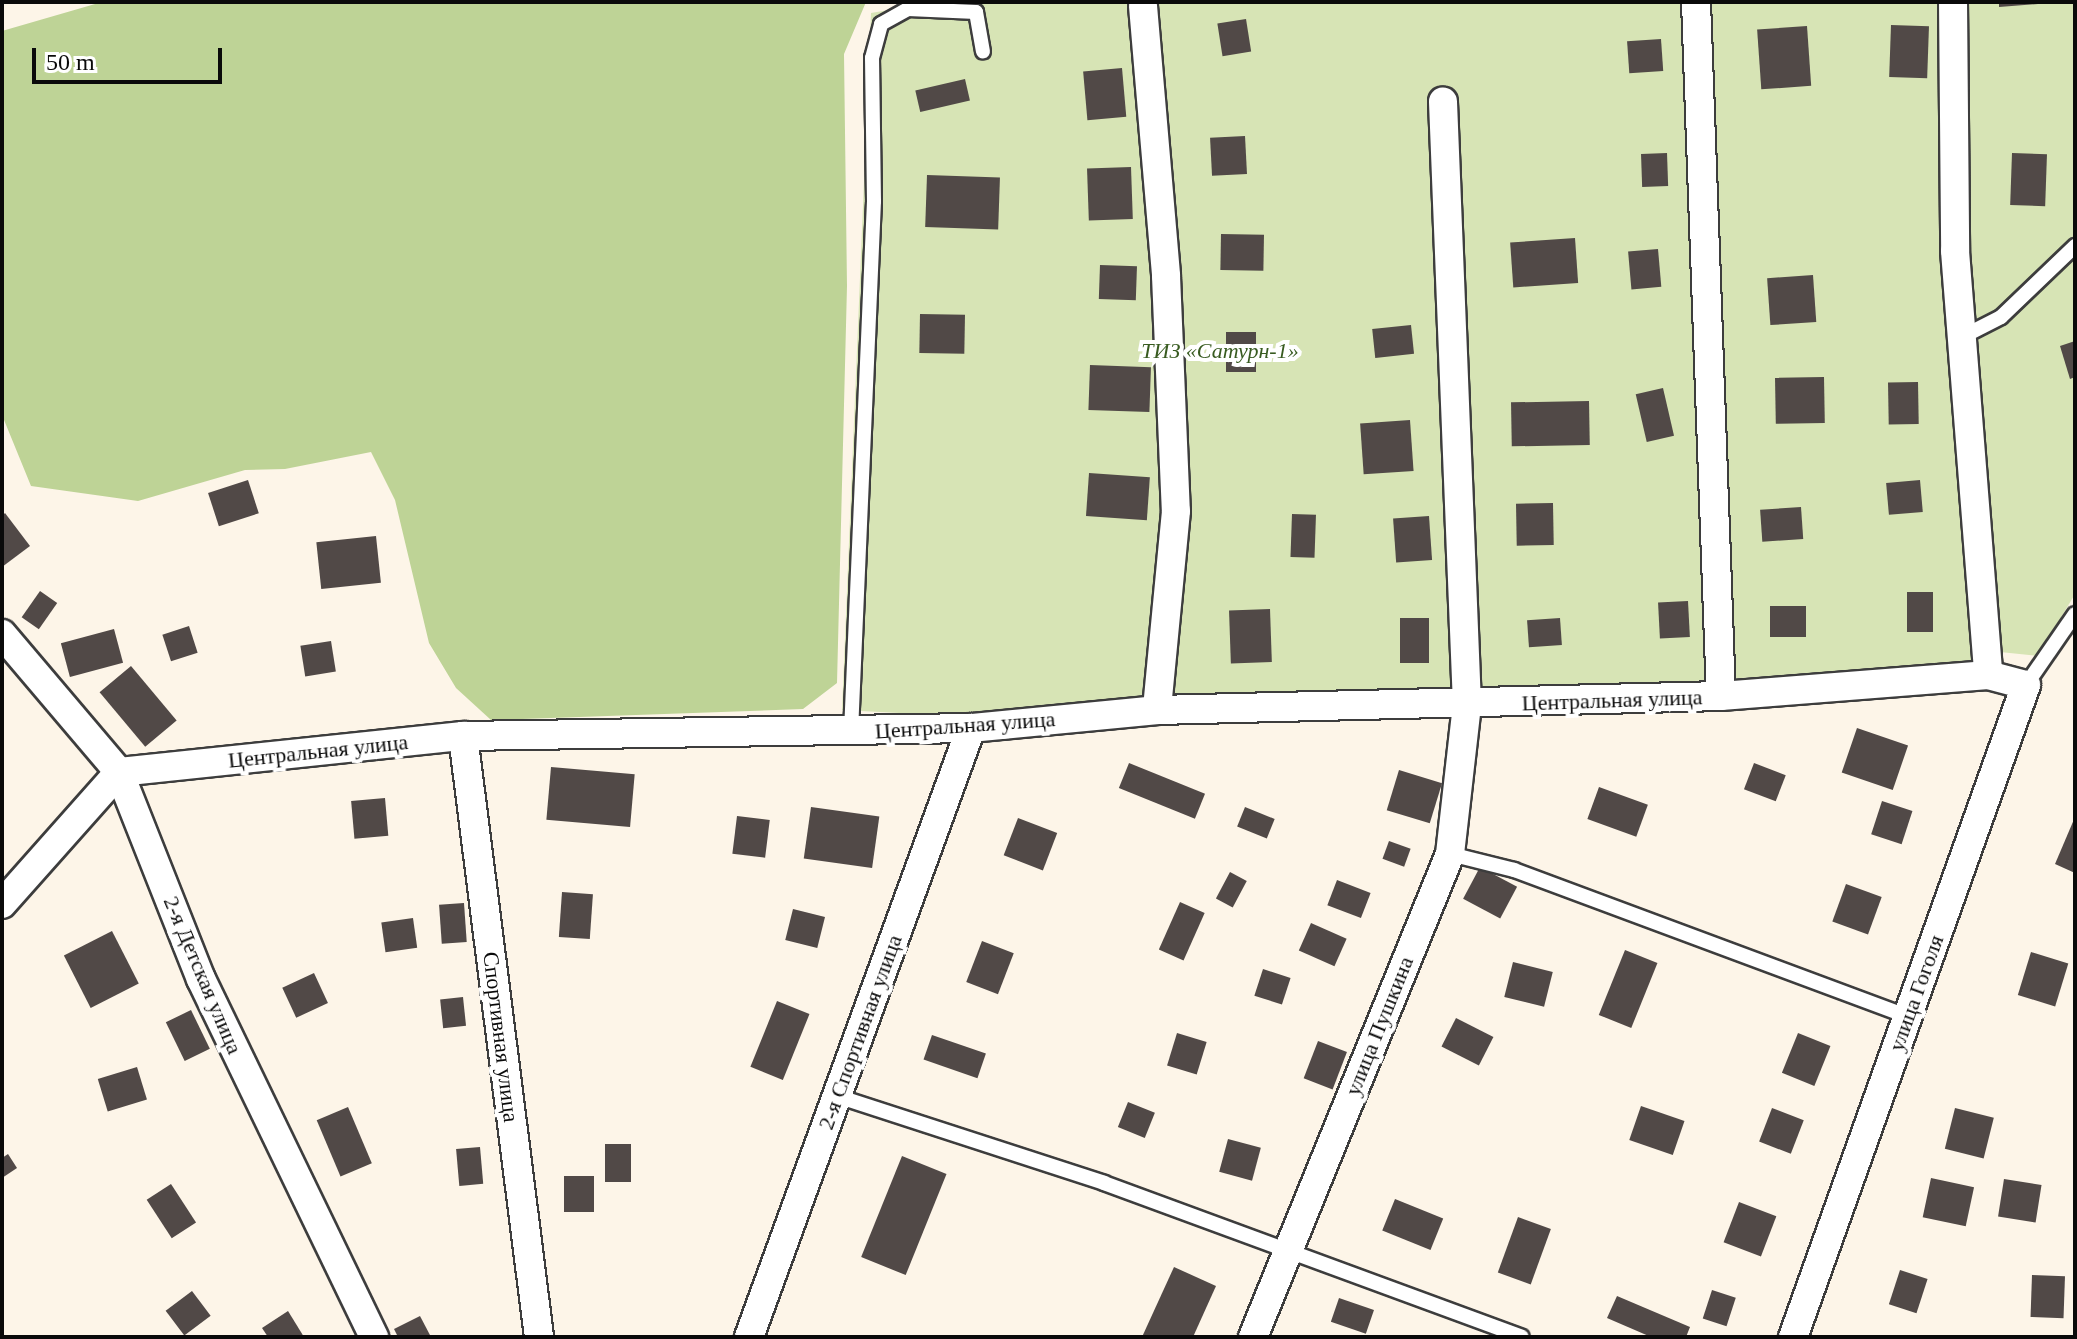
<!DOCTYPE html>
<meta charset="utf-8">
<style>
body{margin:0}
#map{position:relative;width:2077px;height:1339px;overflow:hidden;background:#fdf5e8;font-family:Georgia,serif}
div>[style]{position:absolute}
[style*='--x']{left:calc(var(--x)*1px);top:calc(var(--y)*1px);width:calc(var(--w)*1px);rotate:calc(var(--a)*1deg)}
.green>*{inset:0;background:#d7e4b5}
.forest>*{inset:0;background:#bed396}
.building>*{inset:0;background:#514947;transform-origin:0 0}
.roads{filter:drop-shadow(2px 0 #3d3d3d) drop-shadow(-2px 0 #3d3d3d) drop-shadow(0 2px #3d3d3d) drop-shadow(0 -2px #3d3d3d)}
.lane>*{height:14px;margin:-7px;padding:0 7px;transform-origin:7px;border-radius:7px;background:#fff}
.street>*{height:28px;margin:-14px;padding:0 14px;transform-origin:14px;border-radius:14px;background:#fff}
span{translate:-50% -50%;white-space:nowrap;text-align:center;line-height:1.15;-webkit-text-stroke:8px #fff;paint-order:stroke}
.park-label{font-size:22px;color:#385b20;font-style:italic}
.street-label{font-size:22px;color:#0a0a0a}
.frame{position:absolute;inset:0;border:4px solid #0a0a0a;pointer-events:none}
.scale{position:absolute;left:32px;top:48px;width:190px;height:36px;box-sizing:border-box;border:4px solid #0a0a0a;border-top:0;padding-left:10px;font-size:24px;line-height:28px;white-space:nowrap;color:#0a0a0a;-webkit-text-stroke:6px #fff;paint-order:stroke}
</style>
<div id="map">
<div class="green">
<div style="clip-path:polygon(937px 2px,2075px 2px,2075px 594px,2038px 656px,2000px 652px,1960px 664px,1494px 694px,937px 715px,842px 710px,871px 13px)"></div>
</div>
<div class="forest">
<div style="clip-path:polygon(102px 2px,866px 2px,844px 54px,847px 286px,837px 683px,803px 709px,491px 720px,456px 688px,429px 643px,395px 500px,371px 452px,285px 469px,245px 470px,138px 501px,31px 486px,2px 415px,2px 31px)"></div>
</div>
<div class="building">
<div style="clip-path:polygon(1999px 2px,2038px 2px,2038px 4px,1999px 7px)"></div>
<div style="left:1246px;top:19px;width:33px;height:29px;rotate:81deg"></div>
<div style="left:1891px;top:25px;width:38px;height:52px;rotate:2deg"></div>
<div style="left:1807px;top:26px;width:60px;height:50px;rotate:86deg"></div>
<div style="left:1661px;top:39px;width:32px;height:34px;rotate:86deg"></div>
<div style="left:1122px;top:68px;width:49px;height:39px;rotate:85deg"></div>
<div style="left:965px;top:79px;width:22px;height:51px;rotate:77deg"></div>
<div style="left:1245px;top:136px;width:38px;height:35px;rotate:87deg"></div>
<div style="left:1667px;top:153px;width:33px;height:26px;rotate:88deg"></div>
<div style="left:2012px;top:153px;width:35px;height:52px;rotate:2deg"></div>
<div style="left:1131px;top:167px;width:52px;height:44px;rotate:88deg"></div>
<div style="left:927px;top:175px;width:73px;height:52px;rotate:2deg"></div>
<div style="left:1221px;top:234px;width:43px;height:36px;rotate:1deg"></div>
<div style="left:1575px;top:238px;width:45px;height:65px;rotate:86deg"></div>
<div style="left:1658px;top:249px;width:38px;height:30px;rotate:85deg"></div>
<div style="left:1100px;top:265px;width:37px;height:34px;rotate:2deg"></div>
<div style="left:1813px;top:275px;width:47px;height:46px;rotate:86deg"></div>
<div style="left:920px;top:314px;width:45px;height:39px;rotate:1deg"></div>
<div style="left:1411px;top:325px;width:29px;height:39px;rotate:84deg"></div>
<div style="left:1226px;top:332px;width:30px;height:40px"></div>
<div style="clip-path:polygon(2075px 341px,2075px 377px,2070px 379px,2060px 346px)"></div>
<div style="left:1090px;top:365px;width:61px;height:45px;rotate:2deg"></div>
<div style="left:1824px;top:377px;width:46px;height:49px;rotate:89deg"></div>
<div style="left:1918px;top:382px;width:42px;height:30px;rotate:89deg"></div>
<div style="left:1663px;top:388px;width:49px;height:28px;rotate:77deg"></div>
<div style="left:1589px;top:401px;width:44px;height:78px;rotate:89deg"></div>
<div style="left:1410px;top:420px;width:51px;height:50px;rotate:86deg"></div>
<div style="left:1089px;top:473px;width:61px;height:43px;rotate:4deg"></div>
<div style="left:248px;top:480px;width:35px;height:42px;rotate:72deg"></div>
<div style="left:1920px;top:480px;width:32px;height:34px;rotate:85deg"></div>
<div style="left:1553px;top:503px;width:42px;height:37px;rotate:89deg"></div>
<div style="left:1801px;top:507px;width:32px;height:41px;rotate:86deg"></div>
<div style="clip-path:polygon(5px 513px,30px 546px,2px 567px,2px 516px)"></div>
<div style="left:1292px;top:514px;width:24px;height:43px;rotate:2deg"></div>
<div style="left:1429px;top:516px;width:44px;height:36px;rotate:86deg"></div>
<div style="left:376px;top:536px;width:47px;height:60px;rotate:84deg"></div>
<div style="left:40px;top:591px;width:21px;height:32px;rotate:35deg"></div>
<div style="left:1907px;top:592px;width:26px;height:40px"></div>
<div style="left:1688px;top:601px;width:36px;height:30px;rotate:87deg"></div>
<div style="left:1770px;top:606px;width:36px;height:31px"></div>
<div style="left:1270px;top:609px;width:53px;height:41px;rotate:88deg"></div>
<div style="left:1400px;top:618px;width:29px;height:45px"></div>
<div style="left:1560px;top:618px;width:27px;height:33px;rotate:86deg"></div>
<div style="left:189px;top:626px;width:28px;height:28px;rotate:72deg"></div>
<div style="left:114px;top:629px;width:35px;height:55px;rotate:75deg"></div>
<div style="left:331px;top:641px;width:31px;height:31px;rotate:81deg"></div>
<div style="left:131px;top:666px;width:71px;height:41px;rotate:50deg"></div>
<div style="left:1857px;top:728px;width:54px;height:47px;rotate:19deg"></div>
<div style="left:1129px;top:763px;width:82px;height:27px;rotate:22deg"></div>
<div style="left:1754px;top:763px;width:34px;height:28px;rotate:21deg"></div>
<div style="left:551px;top:767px;width:84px;height:53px;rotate:5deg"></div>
<div style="left:1399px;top:770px;width:45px;height:42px;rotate:17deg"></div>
<div style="left:1599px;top:787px;width:52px;height:34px;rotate:20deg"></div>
<div style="left:385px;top:798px;width:38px;height:34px;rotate:85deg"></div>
<div style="left:1882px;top:801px;width:32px;height:35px;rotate:18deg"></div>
<div style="left:811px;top:807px;width:69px;height:52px;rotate:8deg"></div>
<div style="left:1245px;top:807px;width:32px;height:21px;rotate:22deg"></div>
<div style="left:737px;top:816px;width:33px;height:38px;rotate:7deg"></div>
<div style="clip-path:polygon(2075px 817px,2075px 873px,2055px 864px)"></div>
<div style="left:1018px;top:818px;width:42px;height:40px;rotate:21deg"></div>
<div style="left:1389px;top:841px;width:23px;height:19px;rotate:20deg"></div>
<div style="left:1480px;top:867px;width:42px;height:36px;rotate:28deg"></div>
<div style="left:1230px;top:872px;width:19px;height:30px;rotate:28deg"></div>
<div style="left:1337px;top:880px;width:36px;height:27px;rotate:21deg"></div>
<div style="left:1846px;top:884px;width:38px;height:40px;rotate:20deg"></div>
<div style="left:562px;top:892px;width:31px;height:45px;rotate:4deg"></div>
<div style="left:1180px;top:902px;width:27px;height:52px;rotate:24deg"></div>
<div style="left:464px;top:903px;width:39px;height:25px;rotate:86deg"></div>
<div style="left:793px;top:909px;width:33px;height:32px;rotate:14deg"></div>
<div style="left:413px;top:918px;width:30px;height:32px;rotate:82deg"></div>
<div style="left:1311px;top:923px;width:39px;height:30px;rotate:24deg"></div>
<div style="left:112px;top:931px;width:59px;height:54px;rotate:63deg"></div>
<div style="left:982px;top:941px;width:34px;height:44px;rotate:21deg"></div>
<div style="left:1625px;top:950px;width:35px;height:70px;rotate:22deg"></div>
<div style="left:2031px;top:952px;width:39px;height:45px;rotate:17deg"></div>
<div style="left:1513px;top:962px;width:41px;height:36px;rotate:14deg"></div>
<div style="left:1263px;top:969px;width:29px;height:28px;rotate:18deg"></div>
<div style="left:314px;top:973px;width:33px;height:35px;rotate:65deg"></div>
<div style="left:463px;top:997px;width:29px;height:23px;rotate:84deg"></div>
<div style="left:777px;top:1001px;width:35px;height:71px;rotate:22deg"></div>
<div style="left:191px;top:1010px;width:43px;height:28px;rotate:64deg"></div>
<div style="left:1456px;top:1018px;width:42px;height:32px;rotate:27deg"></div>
<div style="left:1177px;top:1033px;width:31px;height:34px;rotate:17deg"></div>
<div style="left:1798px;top:1033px;width:35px;height:43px;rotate:22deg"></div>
<div style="left:932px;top:1035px;width:57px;height:26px;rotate:19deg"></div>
<div style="left:1318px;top:1041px;width:31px;height:40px;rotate:21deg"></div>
<div style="left:137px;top:1067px;width:34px;height:41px;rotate:73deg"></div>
<div style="left:1128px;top:1102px;width:29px;height:27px;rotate:22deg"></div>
<div style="left:1641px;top:1106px;width:46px;height:36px;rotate:19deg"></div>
<div style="left:348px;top:1107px;width:61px;height:34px;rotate:67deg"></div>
<div style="left:1772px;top:1108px;width:34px;height:36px;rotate:21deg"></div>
<div style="left:1955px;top:1108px;width:40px;height:42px;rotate:14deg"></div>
<div style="left:1228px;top:1139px;width:34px;height:34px;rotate:15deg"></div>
<div style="left:605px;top:1144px;width:26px;height:38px"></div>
<div style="left:480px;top:1147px;width:37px;height:24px;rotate:85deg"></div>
<div style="clip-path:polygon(8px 1154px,17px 1168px,2px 1178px,2px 1158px)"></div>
<div style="left:902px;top:1156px;width:48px;height:109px;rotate:22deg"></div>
<div style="left:564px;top:1176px;width:30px;height:36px"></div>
<div style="left:1931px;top:1178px;width:44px;height:40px;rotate:12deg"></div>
<div style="left:2004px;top:1179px;width:38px;height:38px;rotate:9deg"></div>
<div style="left:171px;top:1184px;width:46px;height:29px;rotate:57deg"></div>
<div style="left:1395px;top:1199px;width:52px;height:34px;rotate:22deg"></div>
<div style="left:1739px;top:1202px;width:40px;height:43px;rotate:21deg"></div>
<div style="left:1518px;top:1217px;width:35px;height:59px;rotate:20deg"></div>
<div style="clip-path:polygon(1174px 1267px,1216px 1286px,1193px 1337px,1142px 1337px)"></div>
<div style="left:1900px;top:1270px;width:29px;height:36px;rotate:18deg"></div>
<div style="left:2032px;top:1275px;width:33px;height:42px;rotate:2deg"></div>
<div style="left:1712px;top:1290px;width:25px;height:30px;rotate:18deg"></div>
<div style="left:192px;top:1291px;width:31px;height:33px;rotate:53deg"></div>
<div style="clip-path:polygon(1617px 1296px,1690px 1327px,1686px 1337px,1651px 1337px,1607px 1318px)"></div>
<div style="left:1339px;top:1298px;width:37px;height:25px;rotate:19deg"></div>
<div style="clip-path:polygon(288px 1311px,304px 1337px,268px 1337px,262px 1328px)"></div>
<div style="clip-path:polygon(420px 1316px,431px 1337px,398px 1337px,394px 1329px)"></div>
</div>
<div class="roads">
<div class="lane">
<div style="--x:1962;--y:337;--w:44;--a:-27.1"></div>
<div style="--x:2001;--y:317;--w:103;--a:-43.8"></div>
<div style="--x:2026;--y:685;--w:86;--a:-55.4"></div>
<div style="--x:851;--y:732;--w:531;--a:-87.52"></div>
<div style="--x:874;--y:201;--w:143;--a:-90.8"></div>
<div style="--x:872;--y:58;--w:35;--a:-75"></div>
<div style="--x:881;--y:24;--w:31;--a:-29"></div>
<div style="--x:908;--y:9;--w:68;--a:2.5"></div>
<div style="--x:976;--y:12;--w:40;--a:80"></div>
<div style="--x:1450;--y:854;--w:66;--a:14"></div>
<div style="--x:1514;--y:870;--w:419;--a:20.4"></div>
<div style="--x:837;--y:1096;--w:281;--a:18"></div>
<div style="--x:1104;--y:1183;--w:445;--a:20.2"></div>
</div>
<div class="street">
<div style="--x:1696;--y:2;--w:694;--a:87.94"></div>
<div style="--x:1953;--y:2;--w:249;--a:89.5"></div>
<div style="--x:1955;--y:251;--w:425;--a:85.5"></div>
<div style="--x:1143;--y:6;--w:271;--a:85.1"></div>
<div style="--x:1166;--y:276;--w:235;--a:87.6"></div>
<div style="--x:1176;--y:511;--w:200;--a:95.5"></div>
<div style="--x:2;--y:634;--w:181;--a:49.7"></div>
<div style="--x:119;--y:772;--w:223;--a:68.4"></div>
<div style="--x:201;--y:979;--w:398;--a:64.2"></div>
<div style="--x:463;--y:736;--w:606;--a:82.79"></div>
<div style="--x:2;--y:904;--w:176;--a:-48.4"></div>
<div style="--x:119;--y:772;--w:346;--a:-6"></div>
<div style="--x:463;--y:736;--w:508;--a:-0.9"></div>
<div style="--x:971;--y:728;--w:187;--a:-5.5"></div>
<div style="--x:1157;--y:710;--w:564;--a:-1.42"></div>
<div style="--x:1721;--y:696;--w:268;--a:-4.5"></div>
<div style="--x:1988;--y:675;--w:39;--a:15"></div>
<div style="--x:2026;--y:685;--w:692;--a:109.66"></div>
<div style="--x:749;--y:1337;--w:648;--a:-69.97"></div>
<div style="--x:1253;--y:1337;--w:522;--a:-67.81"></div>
<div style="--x:1450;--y:854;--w:150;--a:-83.5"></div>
<div style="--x:1467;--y:705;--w:604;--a:-92.28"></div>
</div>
</div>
<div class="park-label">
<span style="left:1220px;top:351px">ТИЗ «Сатурн-1»</span>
</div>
<div class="street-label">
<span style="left:1612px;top:700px;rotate:-2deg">Центральная улица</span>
<span style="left:965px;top:725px;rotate:-4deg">Центральная улица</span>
<span style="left:318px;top:751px;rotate:-6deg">Центральная улица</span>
<span style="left:203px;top:975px;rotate:67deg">2-я Детская улица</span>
<span style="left:1916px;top:993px;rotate:-70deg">улица Гоголя</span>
<span style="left:1379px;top:1026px;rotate:-68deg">улица Пушкина</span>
<span style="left:860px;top:1032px;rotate:-70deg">2-я Спортивная улица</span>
<span style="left:501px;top:1037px;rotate:83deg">Спортивная улица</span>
</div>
<div class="frame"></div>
<div class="scale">50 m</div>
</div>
